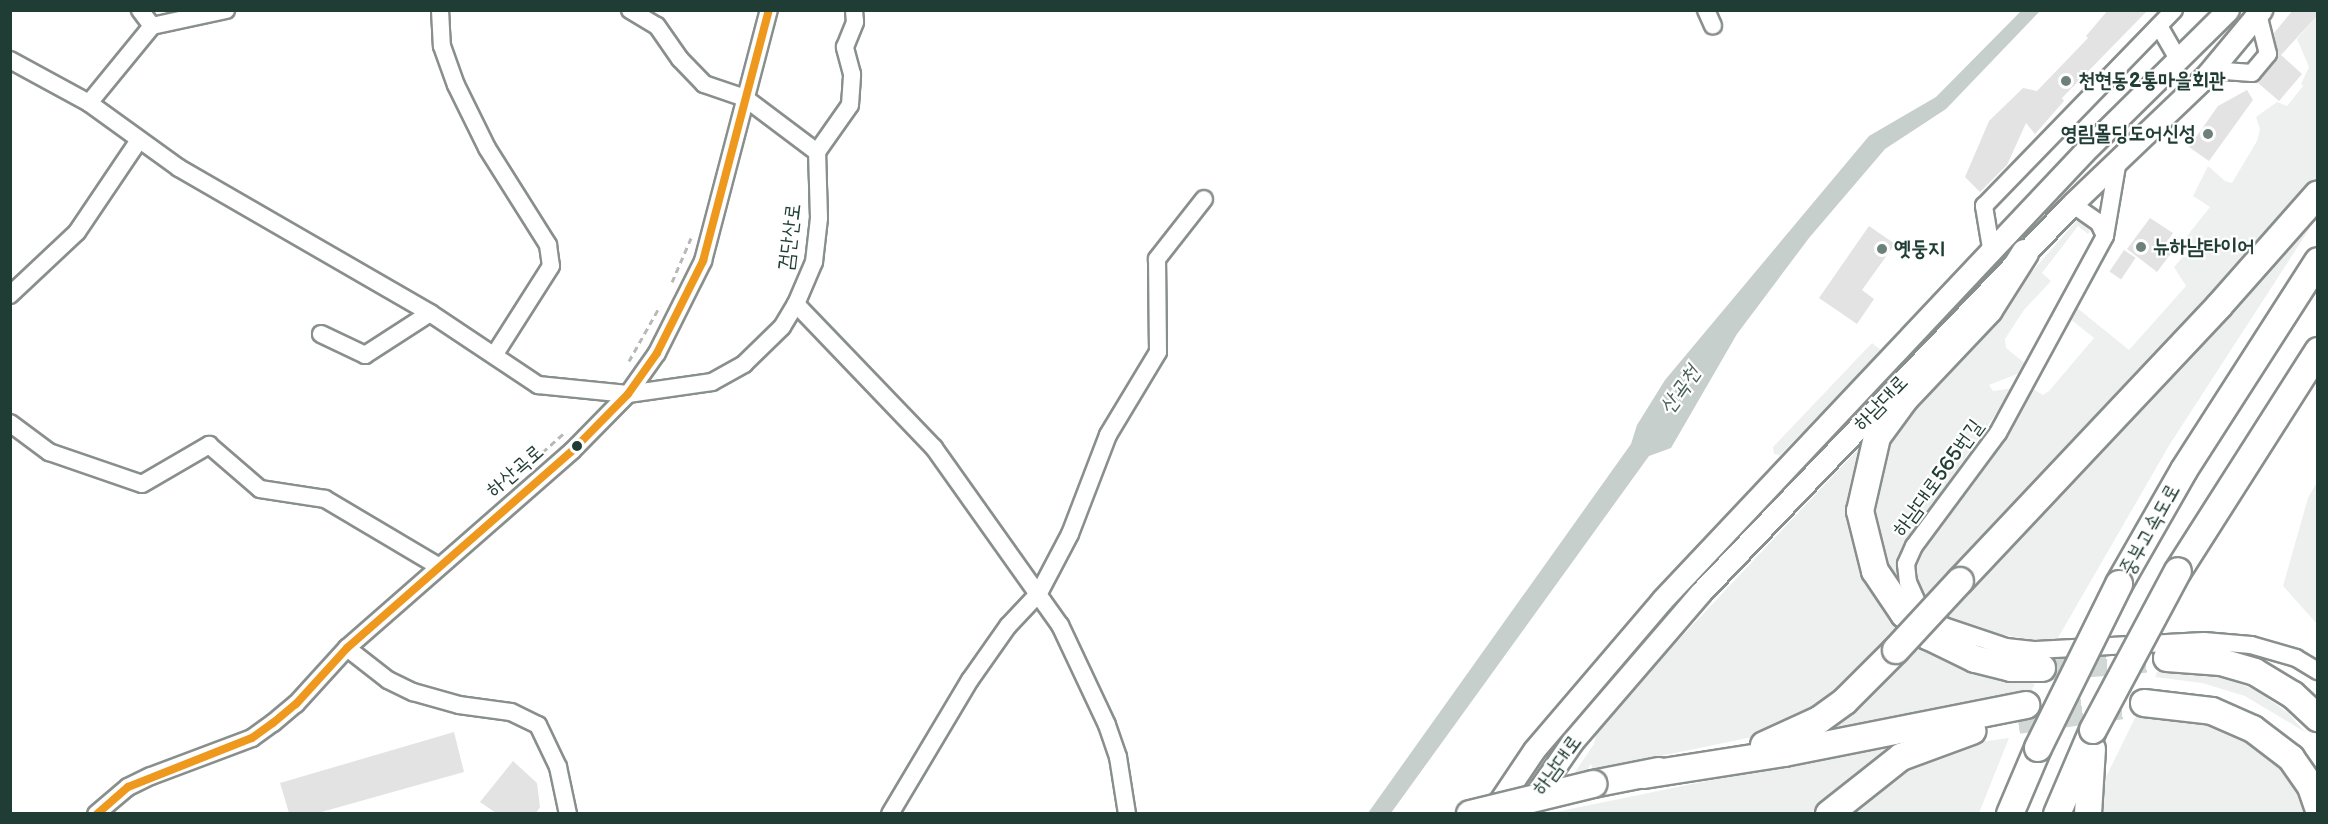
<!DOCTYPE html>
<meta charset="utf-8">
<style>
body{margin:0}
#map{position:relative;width:2328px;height:824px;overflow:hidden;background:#fff;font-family:"Balsamiq Sans","Poor Story",sans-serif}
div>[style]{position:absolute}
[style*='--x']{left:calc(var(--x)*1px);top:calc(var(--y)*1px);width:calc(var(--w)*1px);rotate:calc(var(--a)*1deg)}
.built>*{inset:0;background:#edf0ef}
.water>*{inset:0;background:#c7cfcd}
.building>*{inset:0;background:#e2e3e2;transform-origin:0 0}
.highway-tunnel>*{height:26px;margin-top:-13px;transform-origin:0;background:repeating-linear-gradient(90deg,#d2d8d6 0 26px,transparent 0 39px)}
.path>*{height:3px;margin-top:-1.5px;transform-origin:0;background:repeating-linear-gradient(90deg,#b6b9b8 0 6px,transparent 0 10.5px)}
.roads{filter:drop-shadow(2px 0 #898f8d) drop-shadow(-2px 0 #898f8d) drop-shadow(0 2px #898f8d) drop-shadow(0 -2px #898f8d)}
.minor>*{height:16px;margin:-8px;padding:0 8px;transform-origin:8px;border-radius:8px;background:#fff}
.major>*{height:21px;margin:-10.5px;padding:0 10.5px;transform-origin:10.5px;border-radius:10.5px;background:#fff}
.highway>*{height:26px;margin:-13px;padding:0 13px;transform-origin:13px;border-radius:13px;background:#fff}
.bridges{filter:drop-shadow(2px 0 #898f8d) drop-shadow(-2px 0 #898f8d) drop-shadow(0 2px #898f8d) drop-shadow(0 -2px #898f8d)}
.highway-bridge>*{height:26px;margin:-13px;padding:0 13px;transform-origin:13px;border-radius:13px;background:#fff}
.bus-1>*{height:8px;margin:-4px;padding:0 4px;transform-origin:4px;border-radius:4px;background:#ee981d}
.dots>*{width:16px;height:16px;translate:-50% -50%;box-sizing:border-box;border:3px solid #fff;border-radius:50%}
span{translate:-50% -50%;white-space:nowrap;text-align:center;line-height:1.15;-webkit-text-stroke:4.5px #fff;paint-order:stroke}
.poi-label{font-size:21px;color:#1f3d34;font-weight:700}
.left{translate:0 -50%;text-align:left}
.right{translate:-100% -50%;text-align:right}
.street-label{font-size:21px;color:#1f3d34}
.water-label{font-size:22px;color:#4a625b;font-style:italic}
.frame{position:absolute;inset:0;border:12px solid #1f3d34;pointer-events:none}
</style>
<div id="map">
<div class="built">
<div style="clip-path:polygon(2317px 16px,2318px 178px,1924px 604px,1913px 577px,1915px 560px,2006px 434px,2032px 388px,2043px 395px,2049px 391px,2094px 338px,2069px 318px,2076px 307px,2129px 350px,2186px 286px,2174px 267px,2189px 250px,2183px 241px,2210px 207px,2193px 196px,2208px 166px,2225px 181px,2232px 183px,2257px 141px,2260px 129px,2256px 117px,2277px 102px,2287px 106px,2303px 86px,2301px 84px,2309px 67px,2297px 39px)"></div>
<div style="clip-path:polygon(2079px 218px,2090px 231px,2088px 234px,2078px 226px,2042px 273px,2051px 281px,2024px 310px,2005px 339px,2006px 348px,2027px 365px,2017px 374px,1989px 385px,1993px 391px,2014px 388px,1904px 545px,1897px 570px,1901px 591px,1890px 582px,1869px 512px,1887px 437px)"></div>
<div style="clip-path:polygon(2308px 224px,2310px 228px,2170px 444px,2055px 643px,1991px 633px,1943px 615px)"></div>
<div style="clip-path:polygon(1872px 343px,1882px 351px,1780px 455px,1774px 454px,1773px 447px)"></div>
<div style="clip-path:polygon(1863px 444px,1850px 493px,1853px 540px,1872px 593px,1901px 629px,1820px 707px,1762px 735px,1593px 770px,1591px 764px,1586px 771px,1575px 772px,1594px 744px,1597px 729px,1622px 700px)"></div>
<div style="clip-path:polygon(2317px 482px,2317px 624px,2283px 586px,2308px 498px)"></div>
<div style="clip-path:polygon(1917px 642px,1961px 668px,2035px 684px,2031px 691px,1811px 736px)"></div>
<div style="clip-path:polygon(2157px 672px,2199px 672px,2230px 679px,2257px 691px,2288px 713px,2305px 732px,2245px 696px,2202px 683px,2155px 677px)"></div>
<div style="clip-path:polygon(2154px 711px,2178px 713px,2245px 735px,2293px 776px,2309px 814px,2097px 814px,2104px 781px,2135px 718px)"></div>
<div style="clip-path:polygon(2009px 738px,1979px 813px,1843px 814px,1889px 774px,1972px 743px)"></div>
<div style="clip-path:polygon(1911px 739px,1850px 780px,1815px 813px,1546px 814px)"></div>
</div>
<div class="water">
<div style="clip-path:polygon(2021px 11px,2040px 11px,1946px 109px,1885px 149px,1809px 238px,1737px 334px,1671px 448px,1649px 456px,1391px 813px,1368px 813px,1631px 444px,1637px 425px,1665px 380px,1869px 136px,1936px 97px)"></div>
</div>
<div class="building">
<div style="clip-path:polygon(2108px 10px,2148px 10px,2062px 98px,2064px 101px,2035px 134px,2026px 123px,2007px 165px,1980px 192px,1965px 177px,1989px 121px,2023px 88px,2037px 91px,2088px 38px,2086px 36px)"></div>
<div style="clip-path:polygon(2293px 10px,2318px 10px,2318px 15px,2281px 55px,2302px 74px,2279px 101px,2257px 82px,2278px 57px,2274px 33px)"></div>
<div style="clip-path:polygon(2247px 90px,2253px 100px,2209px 161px,2189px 147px,2218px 106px)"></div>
<div style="clip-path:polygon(2150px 218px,2173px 233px,2164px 246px,2172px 252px,2157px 272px,2127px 249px)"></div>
<div style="clip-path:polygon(1869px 226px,1895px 244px,1862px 290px,1874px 299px,1857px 324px,1819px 298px)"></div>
<div style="left:2124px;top:250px;width:14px;height:26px;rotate:34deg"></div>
<div style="clip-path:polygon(454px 732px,464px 772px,318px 813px,289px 813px,280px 783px)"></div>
<div style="clip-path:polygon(513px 761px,537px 783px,540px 807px,536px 813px,496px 813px,480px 802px)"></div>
</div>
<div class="highway-tunnel">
<div style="--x:2042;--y:668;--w:125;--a:-4.6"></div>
<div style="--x:2018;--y:721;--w:127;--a:-8.1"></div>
</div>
<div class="path">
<div style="--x:672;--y:282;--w:48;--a:-66.6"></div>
<div style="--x:629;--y:361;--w:63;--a:-60.6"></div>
<div style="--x:527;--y:466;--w:51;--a:-41.8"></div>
</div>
<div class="roads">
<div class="minor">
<div style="--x:140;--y:10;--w:20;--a:53"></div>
<div style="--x:440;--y:10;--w:36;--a:87"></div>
<div style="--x:442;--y:46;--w:41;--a:70.3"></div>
<div style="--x:456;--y:85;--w:70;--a:63.8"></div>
<div style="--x:487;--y:148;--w:115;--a:57.8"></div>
<div style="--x:548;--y:245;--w:21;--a:82"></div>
<div style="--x:551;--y:266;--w:104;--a:122.5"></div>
<div style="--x:630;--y:10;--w:31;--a:31"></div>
<div style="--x:657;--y:26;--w:40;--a:55.1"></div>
<div style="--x:680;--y:59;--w:35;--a:46"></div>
<div style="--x:704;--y:84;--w:43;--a:18.9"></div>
<div style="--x:745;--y:98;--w:90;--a:36.9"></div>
<div style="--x:1706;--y:10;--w:17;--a:66"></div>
<div style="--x:2159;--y:26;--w:38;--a:60"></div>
<div style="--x:10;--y:60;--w:90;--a:28.6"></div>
<div style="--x:89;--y:103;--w:111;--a:35.8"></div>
<div style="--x:179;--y:168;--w:290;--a:30"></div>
<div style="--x:430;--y:313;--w:130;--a:33.7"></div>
<div style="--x:538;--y:385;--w:90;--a:5.7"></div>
<div style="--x:628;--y:394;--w:85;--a:-8.1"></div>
<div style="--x:712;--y:382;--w:37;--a:-29"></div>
<div style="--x:744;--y:364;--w:53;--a:-44.2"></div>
<div style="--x:782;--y:327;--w:27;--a:-59"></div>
<div style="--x:796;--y:304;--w:46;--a:-66.8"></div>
<div style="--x:814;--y:262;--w:44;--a:-83.5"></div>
<div style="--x:819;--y:218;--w:66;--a:-91.7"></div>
<div style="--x:817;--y:152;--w:57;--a:-54.9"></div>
<div style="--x:850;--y:105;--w:31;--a:-86"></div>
<div style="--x:852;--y:74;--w:28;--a:-105"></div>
<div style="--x:845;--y:47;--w:27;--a:-68"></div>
<div style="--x:855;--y:22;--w:12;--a:-95"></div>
<div style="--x:2211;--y:70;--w:41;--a:4.2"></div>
<div style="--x:2252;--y:73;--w:25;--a:-50"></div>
<div style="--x:2268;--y:54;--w:41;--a:-104"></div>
<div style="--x:89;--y:103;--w:99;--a:-50.7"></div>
<div style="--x:152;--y:26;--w:76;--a:-12.2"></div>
<div style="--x:2118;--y:160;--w:77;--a:99.7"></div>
<div style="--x:2105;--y:236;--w:224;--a:118.5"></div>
<div style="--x:1998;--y:433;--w:141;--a:126.6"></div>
<div style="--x:1914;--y:546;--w:20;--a:114"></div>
<div style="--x:1906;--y:564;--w:18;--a:84"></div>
<div style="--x:1908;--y:582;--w:22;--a:66"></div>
<div style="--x:1917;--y:602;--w:36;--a:42"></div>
<div style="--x:1944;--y:626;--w:65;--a:18.7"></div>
<div style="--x:2006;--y:647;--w:30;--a:6"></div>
<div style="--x:2036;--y:650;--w:168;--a:-3.1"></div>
<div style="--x:2204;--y:641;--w:47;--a:4.9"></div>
<div style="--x:2251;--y:645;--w:47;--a:16.1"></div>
<div style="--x:2296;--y:658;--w:26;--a:31"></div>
<div style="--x:2072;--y:204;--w:33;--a:35"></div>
<div style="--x:2099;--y:223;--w:14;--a:65"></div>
<div style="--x:1992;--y:254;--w:49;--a:-99.5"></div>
<div style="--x:1984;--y:206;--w:273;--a:-45.9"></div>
<div style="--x:10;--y:295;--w:92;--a:-43.2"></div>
<div style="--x:77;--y:232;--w:111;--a:-56"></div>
<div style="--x:796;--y:304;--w:199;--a:46.2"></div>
<div style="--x:934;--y:448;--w:217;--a:54.6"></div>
<div style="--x:1060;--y:625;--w:110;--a:64.8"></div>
<div style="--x:1107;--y:725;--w:34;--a:71"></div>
<div style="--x:1118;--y:757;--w:58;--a:81"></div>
<div style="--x:321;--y:334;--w:49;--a:25.5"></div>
<div style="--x:365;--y:355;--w:77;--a:-32.9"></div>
<div style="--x:10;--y:423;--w:49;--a:36.6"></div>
<div style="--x:49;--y:452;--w:98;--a:19"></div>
<div style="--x:142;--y:484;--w:78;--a:-30.2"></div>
<div style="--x:209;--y:445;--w:67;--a:40.8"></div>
<div style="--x:260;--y:489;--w:66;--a:8.7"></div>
<div style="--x:325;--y:499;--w:131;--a:30.7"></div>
<div style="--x:347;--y:648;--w:52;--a:38"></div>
<div style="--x:388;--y:680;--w:28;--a:26"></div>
<div style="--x:413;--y:692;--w:48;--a:15.8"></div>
<div style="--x:459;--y:705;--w:52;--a:7.7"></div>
<div style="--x:511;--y:712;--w:30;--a:26"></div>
<div style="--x:538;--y:725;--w:47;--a:64.5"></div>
<div style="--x:558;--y:767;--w:48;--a:78"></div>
<div style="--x:96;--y:814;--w:42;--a:-40.2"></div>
<div style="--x:128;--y:787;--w:25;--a:-26"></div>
<div style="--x:151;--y:776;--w:108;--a:-20.6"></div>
<div style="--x:252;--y:738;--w:26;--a:-36"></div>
<div style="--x:273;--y:723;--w:30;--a:-40"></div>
<div style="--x:296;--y:704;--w:76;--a:-47.7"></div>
<div style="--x:347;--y:648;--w:299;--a:-41.2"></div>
<div style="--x:572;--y:451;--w:80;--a:-45.5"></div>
<div style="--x:628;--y:394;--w:50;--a:-54.7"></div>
<div style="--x:657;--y:353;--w:103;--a:-63.4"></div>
<div style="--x:703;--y:261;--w:260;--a:-75.3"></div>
<div style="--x:890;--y:814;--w:156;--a:-59.2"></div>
<div style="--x:970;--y:680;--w:66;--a:-54.9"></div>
<div style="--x:1008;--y:626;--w:45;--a:-46.8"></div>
<div style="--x:1039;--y:593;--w:67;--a:-62.3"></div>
<div style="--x:1070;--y:534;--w:106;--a:-69"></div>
<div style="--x:1108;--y:435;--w:97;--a:-58.9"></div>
<div style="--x:1158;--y:352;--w:93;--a:-90.6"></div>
<div style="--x:1157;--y:259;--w:76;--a:-51.9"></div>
</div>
<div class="major">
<div style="--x:1528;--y:806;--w:78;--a:-55.5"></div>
<div style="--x:1572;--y:742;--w:198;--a:-49.3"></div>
<div style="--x:1701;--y:592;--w:537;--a:-46.28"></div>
<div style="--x:2072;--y:204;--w:187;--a:-43.7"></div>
<div style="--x:2207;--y:75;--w:85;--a:-50.3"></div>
<div style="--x:1491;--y:814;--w:77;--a:-56.1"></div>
<div style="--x:1534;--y:750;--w:197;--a:-49.5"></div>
<div style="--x:1662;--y:600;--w:615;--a:-46.71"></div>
<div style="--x:2084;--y:152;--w:202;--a:-44.6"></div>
</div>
<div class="highway">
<div style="--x:2025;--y:253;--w:67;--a:122.3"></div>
<div style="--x:1989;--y:310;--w:124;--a:133.4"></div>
<div style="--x:1904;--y:400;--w:46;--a:126.1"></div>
<div style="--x:1877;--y:437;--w:76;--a:102.9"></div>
<div style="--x:1860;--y:511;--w:62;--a:76"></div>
<div style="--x:1875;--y:571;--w:52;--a:56"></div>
<div style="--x:1904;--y:614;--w:33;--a:43"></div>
<div style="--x:1928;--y:636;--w:52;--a:26.1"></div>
<div style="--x:1975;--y:659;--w:37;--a:14"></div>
<div style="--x:2011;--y:668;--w:31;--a:0"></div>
<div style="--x:2178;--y:571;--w:261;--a:-57.5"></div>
<div style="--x:1960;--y:581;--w:378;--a:-46.7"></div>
<div style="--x:2219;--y:306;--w:149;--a:-48.5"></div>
<div style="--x:2119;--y:584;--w:131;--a:-60.3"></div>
<div style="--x:2184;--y:470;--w:248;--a:-57.3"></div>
<div style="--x:2167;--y:658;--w:54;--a:4.2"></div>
<div style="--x:2221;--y:662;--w:35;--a:16"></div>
<div style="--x:2255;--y:672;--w:44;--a:31.2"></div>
<div style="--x:2293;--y:695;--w:34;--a:43"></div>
<div style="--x:2144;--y:703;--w:68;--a:6.7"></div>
<div style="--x:2212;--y:711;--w:45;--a:23.7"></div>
<div style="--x:2253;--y:729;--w:48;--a:37.3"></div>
<div style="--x:2291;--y:758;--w:35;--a:55"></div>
<div style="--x:2311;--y:787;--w:21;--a:71"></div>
<div style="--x:1764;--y:745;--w:60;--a:-24.4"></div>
<div style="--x:1819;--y:720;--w:32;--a:-36"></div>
<div style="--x:1845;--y:701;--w:72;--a:-45"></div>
<div style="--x:1644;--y:775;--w:142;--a:-8.9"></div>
<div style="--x:1784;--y:753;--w:247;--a:-11.2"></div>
<div style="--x:1593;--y:784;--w:67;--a:-11.1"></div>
<div style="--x:1829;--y:814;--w:92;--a:-38.4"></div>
<div style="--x:1901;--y:757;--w:76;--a:-20.1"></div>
<div style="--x:2010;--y:814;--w:72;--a:-67"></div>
<div style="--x:2057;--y:814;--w:91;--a:-66.8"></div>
<div style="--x:2088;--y:814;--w:65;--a:-86.5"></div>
</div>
</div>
<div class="bridges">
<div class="highway-bridge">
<div style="--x:1896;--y:650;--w:94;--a:-47.2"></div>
<div style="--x:2093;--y:730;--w:180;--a:-61.9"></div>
<div style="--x:2038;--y:748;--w:183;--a:-63.7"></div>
<div style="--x:1470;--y:814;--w:127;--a:-13.7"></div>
</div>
</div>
<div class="bus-1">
<div style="--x:97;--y:814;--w:41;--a:-41.1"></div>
<div style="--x:128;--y:787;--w:133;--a:-21.6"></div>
<div style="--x:252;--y:738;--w:26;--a:-36"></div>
<div style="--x:273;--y:723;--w:30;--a:-40"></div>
<div style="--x:296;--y:704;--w:76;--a:-47.7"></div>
<div style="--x:347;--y:648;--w:299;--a:-41.2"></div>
<div style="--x:572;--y:451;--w:80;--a:-45.5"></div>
<div style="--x:628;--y:394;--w:50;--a:-54.7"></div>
<div style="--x:657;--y:353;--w:103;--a:-63.4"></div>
<div style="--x:703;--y:261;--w:260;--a:-75.3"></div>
</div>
<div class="dots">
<div style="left:2066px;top:81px;background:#6d817b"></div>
<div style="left:2208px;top:134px;background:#6d817b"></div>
<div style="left:2141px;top:247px;background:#6d817b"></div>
<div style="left:1882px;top:249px;background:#6d817b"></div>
<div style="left:577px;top:446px;background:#1f3d34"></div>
</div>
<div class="poi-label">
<span class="left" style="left:2078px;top:81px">천현동2통마을회관</span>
<span class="right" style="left:2196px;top:134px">영림몰딩도어신성</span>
<span class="left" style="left:2153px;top:247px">뉴하남타이어</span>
<span class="left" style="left:1894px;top:249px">옛둥지</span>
</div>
<div class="street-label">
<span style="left:790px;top:237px;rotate:-83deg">검단산로</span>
<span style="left:1881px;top:403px;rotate:-46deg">하남대로</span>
<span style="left:515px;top:471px;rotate:-41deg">하산곡로</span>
<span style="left:1938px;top:478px;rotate:-54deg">하남대로565번길</span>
<span style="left:2150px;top:530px;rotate:-61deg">중부고속도로</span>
<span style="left:1557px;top:765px;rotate:-54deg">하남대로</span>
</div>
<div class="water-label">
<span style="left:1680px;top:390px;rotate:-55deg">산곡천</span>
</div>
<div class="frame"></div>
</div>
